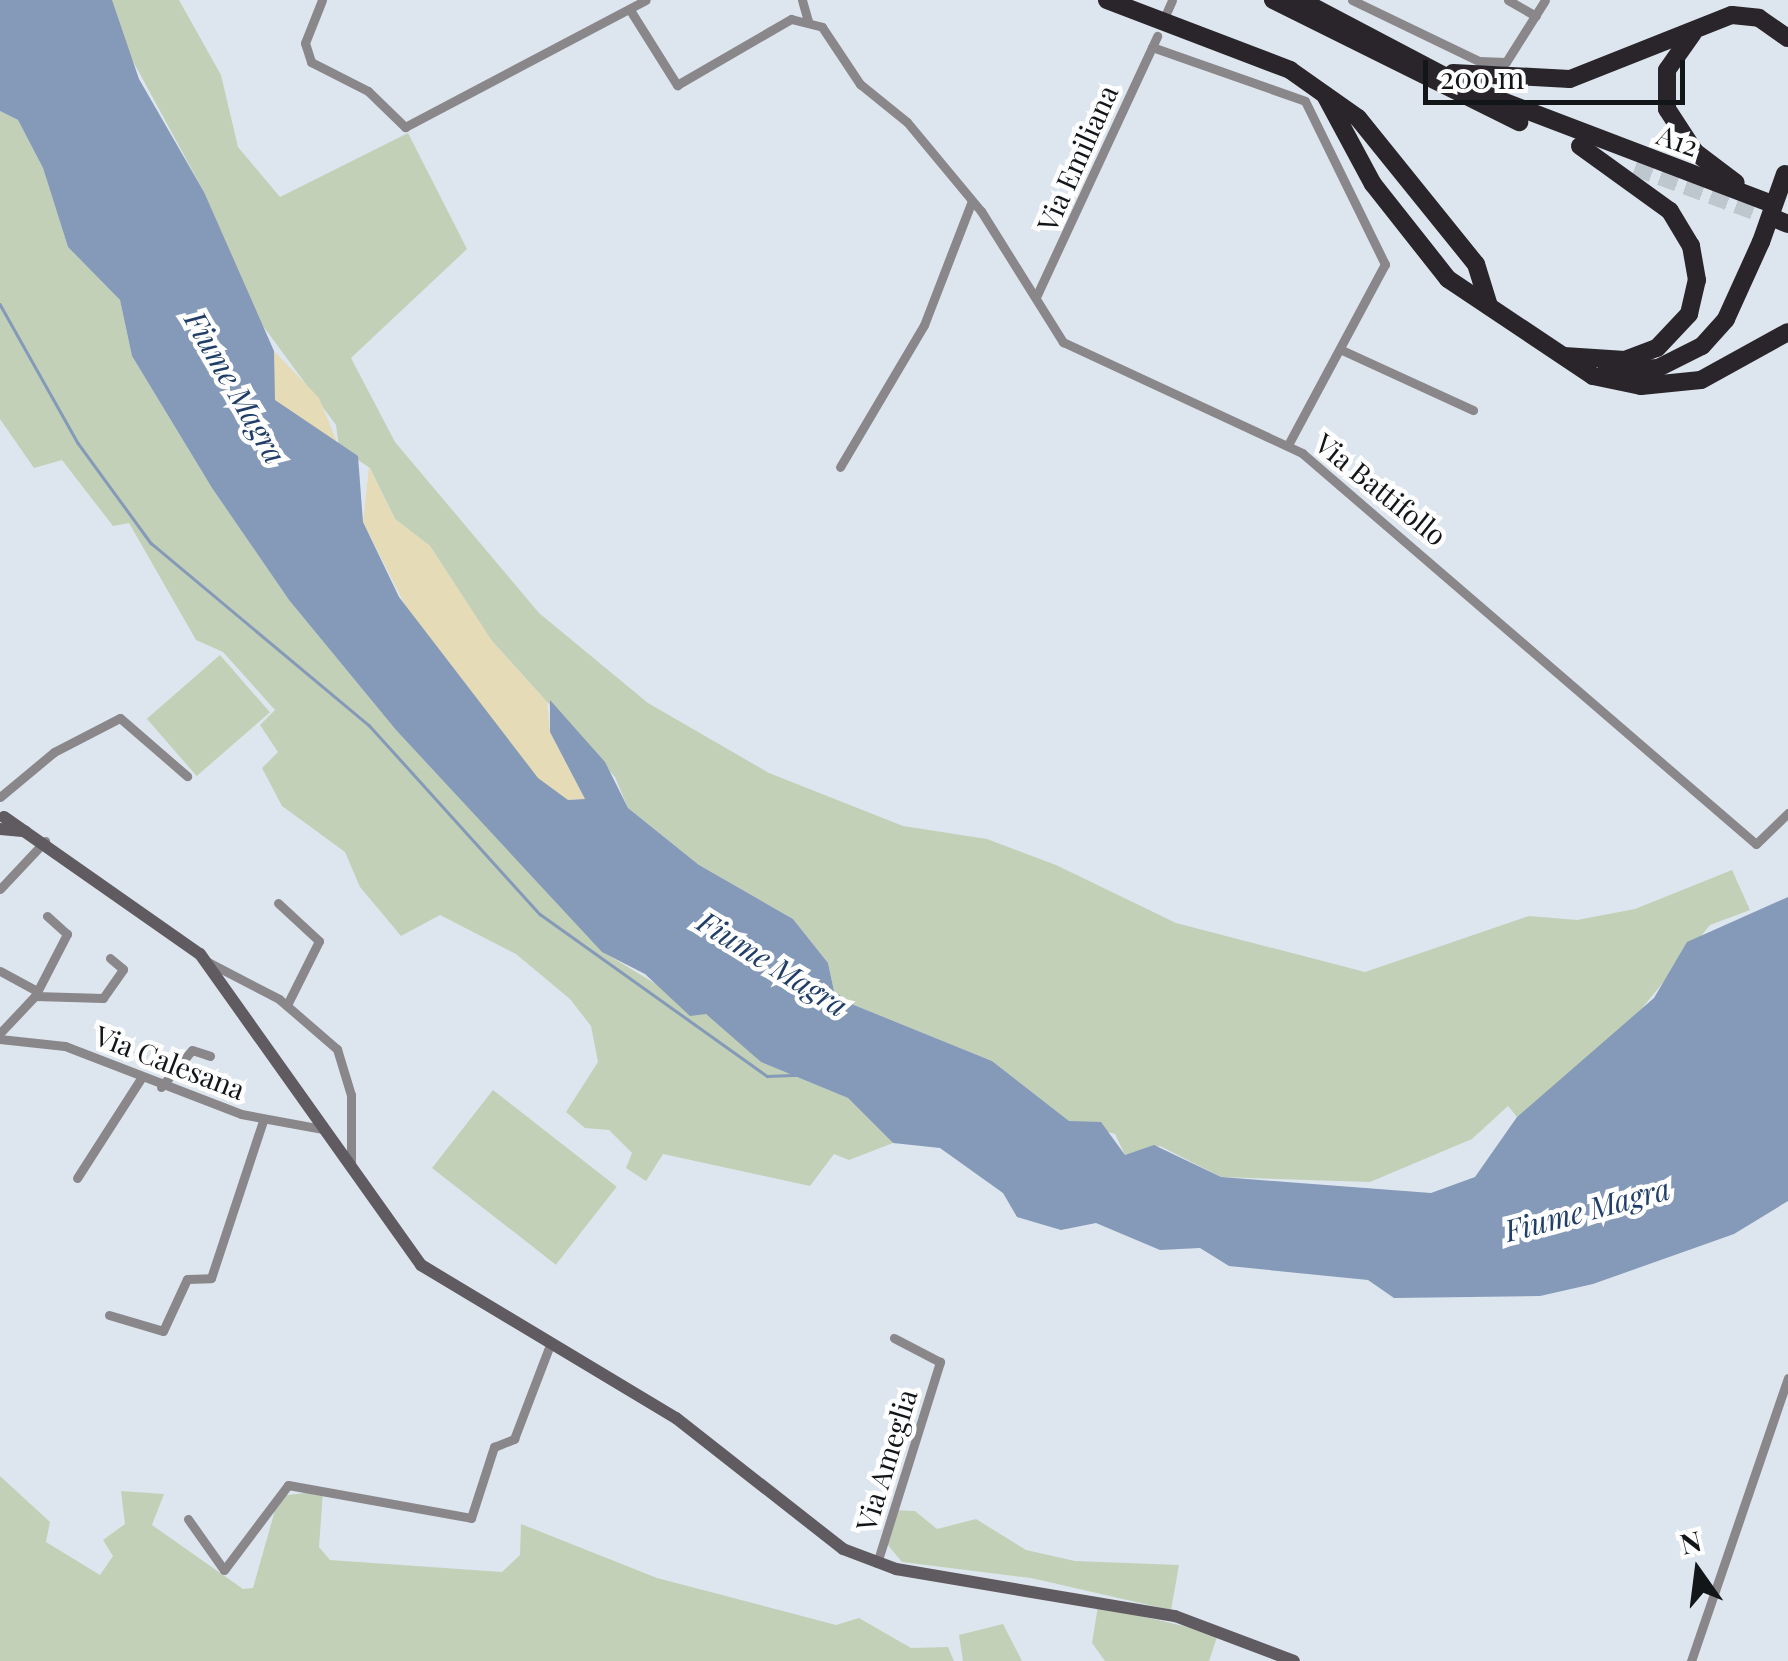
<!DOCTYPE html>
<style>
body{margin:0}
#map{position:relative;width:1788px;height:1661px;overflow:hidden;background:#dde6ee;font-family:"Playfair Display",serif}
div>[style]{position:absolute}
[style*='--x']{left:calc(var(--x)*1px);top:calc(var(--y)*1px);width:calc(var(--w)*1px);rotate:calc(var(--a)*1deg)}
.green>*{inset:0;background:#c2d0b8;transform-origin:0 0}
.sand>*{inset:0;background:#e5dbb6}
.water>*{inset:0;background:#849ab8}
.stream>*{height:2.5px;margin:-1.25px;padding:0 1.25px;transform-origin:1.25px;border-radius:1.25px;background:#849ab8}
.highway-tunnel>*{height:18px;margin-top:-9px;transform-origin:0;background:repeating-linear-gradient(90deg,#bfc7ce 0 18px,transparent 0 27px)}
.street>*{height:9px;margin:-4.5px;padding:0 4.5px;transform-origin:4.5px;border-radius:4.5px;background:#8a878b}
.secondary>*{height:12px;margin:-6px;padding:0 6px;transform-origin:6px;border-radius:6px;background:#605b61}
.highway>*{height:18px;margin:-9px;padding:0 9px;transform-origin:9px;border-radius:9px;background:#2a242b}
.highway-bridge>*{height:18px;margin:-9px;padding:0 9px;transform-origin:9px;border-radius:9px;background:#2a242b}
span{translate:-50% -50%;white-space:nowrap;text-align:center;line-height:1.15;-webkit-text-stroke:9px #fff;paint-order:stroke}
.street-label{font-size:28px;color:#121618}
.water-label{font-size:30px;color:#203e67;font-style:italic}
.north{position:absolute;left:1648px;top:1521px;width:100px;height:100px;-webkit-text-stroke:8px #fff;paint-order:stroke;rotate:346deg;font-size:28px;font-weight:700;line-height:40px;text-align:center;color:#121618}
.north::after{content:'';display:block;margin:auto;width:35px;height:45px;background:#121618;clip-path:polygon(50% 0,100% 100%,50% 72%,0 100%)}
.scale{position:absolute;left:1423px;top:60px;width:262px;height:45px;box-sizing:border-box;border:5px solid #121618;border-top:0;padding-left:12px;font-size:30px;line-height:35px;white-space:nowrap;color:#121618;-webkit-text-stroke:8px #fff;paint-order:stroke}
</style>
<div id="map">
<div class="green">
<div style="clip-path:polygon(112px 0,179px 0,221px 75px,238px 147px,280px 197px,408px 133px,467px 249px,351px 358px,395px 442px,539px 613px,648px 703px,769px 773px,903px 826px,987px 839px,1056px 865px,1176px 923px,1365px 972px,1529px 916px,1577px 920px,1635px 909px,1732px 870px,1750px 910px,1710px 925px,1625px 1029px,1517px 1117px,1508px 1106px,1472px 1139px,1370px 1182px,1221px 1177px,1160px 1146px,1125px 1155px,1115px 1134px,1069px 1121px,992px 1061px,854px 1005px,834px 991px,828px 963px,793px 919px,699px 865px,628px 808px,615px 777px,491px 640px,430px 546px,395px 519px,370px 468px,339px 447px,336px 425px,252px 311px,204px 192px,115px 28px)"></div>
<div style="clip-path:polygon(0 111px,18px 120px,43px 168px,68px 247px,120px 300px,132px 356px,212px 488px,289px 600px,396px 730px,603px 952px,717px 1021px,761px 1062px,848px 1098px,893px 1143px,849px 1160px,834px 1154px,810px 1186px,663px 1154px,646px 1181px,626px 1168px,632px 1153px,609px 1130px,585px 1128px,566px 1112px,598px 1062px,591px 1026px,570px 999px,516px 954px,440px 915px,401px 936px,360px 887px,345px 852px,282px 806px,262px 768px,278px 752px,260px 725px,275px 710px,223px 652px,196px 640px,129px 523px,113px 526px,62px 460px,34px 468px,0 419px)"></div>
<div style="left:220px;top:655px;width:76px;height:97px;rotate:49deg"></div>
<div style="left:493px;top:1090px;width:157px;height:99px;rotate:38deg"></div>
<div style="clip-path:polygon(0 1476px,50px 1522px,46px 1542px,100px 1575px,113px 1556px,103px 1540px,125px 1524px,121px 1491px,164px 1494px,152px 1525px,243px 1589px,253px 1588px,279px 1496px,323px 1491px,319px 1547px,330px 1560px,502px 1572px,520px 1555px,521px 1524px,657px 1578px,836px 1625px,859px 1618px,911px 1648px,948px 1647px,954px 1661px,0 1661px)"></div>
<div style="clip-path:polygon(892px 1510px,915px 1511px,937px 1529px,976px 1519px,1026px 1550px,1075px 1561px,1179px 1565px,1171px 1610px,1031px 1578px,902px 1562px,882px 1538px)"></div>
<div style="clip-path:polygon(1098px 1606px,1218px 1634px,1209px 1661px,1105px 1661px,1092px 1643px)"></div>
<div style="clip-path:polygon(1003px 1624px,1022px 1661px,963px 1661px,959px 1635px)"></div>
</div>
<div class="sand">
<div style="clip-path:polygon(274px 351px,319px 398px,339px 447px,274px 400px)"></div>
<div style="clip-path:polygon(369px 467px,395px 519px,430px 546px,492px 641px,547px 702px,550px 732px,585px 799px,568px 800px,538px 779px,410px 615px,363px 522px)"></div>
</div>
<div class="water">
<div style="clip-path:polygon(0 0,112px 0,139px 79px,204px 192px,274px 351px,275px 400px,358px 456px,363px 522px,399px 597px,538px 778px,568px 800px,585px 799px,550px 732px,550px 700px,605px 762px,628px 808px,699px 865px,793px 919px,828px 963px,834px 991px,854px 1005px,992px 1061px,1069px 1121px,1101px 1122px,1125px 1155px,1154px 1145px,1221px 1177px,1431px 1193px,1475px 1177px,1517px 1117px,1654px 998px,1687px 942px,1788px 897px,1788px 1201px,1734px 1234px,1593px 1284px,1540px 1296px,1394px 1298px,1368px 1280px,1229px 1266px,1200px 1248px,1160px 1250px,1096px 1223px,1061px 1230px,1017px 1217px,1003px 1193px,940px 1148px,893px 1143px,848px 1098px,761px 1062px,706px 1014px,690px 1016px,645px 974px,602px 952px,396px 730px,289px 600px,212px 488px,132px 356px,120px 300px,68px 247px,43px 168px,18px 120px,0 111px)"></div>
</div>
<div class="stream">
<div style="--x:0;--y:304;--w:159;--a:60.7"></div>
<div style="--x:78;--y:443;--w:124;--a:53.9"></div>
<div style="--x:151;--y:543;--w:284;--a:39.9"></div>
<div style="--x:369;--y:725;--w:255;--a:47.9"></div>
<div style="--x:540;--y:914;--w:279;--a:35.5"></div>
<div style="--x:767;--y:1076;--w:32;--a:-2"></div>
</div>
<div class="highway-tunnel">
<div style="--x:1635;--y:167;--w:150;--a:20.2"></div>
</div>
<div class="street">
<div style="--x:322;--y:0;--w:46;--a:111.6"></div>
<div style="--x:305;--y:43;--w:20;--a:72"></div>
<div style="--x:311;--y:62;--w:64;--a:27"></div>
<div style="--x:368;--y:91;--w:52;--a:44.2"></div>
<div style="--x:405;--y:127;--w:272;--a:-27.8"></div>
<div style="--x:802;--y:0;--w:22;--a:74"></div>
<div style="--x:1352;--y:0;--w:141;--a:25.7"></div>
<div style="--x:1479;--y:61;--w:27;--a:2"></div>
<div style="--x:1506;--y:62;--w:73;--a:-57.8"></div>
<div style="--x:1508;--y:0;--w:32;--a:30"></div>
<div style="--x:630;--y:10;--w:89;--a:57.9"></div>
<div style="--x:677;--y:85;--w:132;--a:-30.1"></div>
<div style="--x:791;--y:19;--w:32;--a:14"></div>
<div style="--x:822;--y:27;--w:69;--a:56.3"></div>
<div style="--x:860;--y:84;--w:60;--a:39"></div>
<div style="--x:907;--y:122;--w:116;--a:50.3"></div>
<div style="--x:981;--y:211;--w:155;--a:58"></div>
<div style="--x:1063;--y:342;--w:264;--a:24.9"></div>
<div style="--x:1302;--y:453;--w:599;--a:40.74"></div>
<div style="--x:1756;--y:844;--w:45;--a:-44.1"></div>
<div style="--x:1165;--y:16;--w:17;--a:-66"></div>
<div style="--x:1152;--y:47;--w:162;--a:19.4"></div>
<div style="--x:1305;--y:101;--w:182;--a:63.9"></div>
<div style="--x:1385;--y:264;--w:205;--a:118.2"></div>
<div style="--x:1036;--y:297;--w:288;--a:-65.1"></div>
<div style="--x:1344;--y:351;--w:142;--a:24.6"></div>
<div style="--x:840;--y:467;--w:165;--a:-59.4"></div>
<div style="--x:924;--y:325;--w:131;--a:-68.9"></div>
<div style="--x:0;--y:797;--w:70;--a:-39.8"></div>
<div style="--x:54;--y:752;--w:74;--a:-27.3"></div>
<div style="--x:120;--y:718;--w:89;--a:40.9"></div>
<div style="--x:0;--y:889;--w:66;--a:-46.8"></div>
<div style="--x:278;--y:903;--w:56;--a:42.8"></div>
<div style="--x:319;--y:941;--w:72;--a:116.6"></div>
<div style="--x:206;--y:961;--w:82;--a:27.5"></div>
<div style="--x:279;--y:999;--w:77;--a:40.8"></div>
<div style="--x:337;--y:1049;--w:48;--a:73.1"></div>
<div style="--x:351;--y:1095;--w:69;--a:90"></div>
<div style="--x:0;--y:971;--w:42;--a:28.4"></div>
<div style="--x:35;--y:996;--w:68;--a:1.7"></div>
<div style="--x:103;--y:998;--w:35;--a:-55"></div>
<div style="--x:123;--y:969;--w:17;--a:-140"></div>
<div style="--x:0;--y:1033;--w:51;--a:-46.6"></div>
<div style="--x:35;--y:996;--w:70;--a:-62.7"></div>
<div style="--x:67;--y:934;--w:27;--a:-138"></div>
<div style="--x:0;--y:1039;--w:65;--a:6.1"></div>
<div style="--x:65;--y:1046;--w:189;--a:21.1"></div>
<div style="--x:241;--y:1114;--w:82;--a:10.5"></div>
<div style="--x:161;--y:1087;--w:48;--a:-50"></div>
<div style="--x:192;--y:1050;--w:19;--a:18"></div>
<div style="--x:77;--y:1178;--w:117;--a:-57.3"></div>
<div style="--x:109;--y:1315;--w:56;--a:16.5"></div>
<div style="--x:163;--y:1331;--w:57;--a:-65.2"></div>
<div style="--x:187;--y:1279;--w:24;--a:-2"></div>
<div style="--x:211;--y:1278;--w:165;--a:-71.7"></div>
<div style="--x:188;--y:1519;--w:62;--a:54.8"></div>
<div style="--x:224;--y:1570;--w:106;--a:-53"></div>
<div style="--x:288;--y:1485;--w:186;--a:10.2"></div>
<div style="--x:471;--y:1518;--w:75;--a:-72.1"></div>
<div style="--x:494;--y:1447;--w:22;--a:-22"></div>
<div style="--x:514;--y:1439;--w:104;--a:-69.1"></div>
<div style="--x:877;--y:1563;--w:211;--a:-72.6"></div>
<div style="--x:940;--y:1362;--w:52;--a:-152.4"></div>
<div style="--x:1691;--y:1661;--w:299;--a:-71.1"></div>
</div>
<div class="secondary">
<div style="--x:4;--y:817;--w:239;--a:35"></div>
<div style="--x:200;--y:954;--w:382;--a:54.6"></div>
<div style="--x:421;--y:1265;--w:297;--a:31"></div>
<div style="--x:676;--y:1418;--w:212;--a:38.1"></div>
<div style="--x:843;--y:1549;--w:57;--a:20.7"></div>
<div style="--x:896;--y:1569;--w:283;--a:9.6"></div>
<div style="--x:1175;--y:1616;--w:127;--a:20.7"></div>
<div style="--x:0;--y:829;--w:25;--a:5"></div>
</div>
<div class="highway">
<div style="--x:1107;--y:0;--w:196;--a:20.9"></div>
<div style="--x:1290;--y:70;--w:83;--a:35.2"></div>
<div style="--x:1358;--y:118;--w:188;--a:51.1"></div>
<div style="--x:1476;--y:264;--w:44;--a:72.8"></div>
<div style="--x:1273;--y:0;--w:275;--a:26.4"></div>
<div style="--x:1300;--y:0;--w:184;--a:27.8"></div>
<div style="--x:1463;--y:86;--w:325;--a:20.9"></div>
<div style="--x:1693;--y:33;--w:45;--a:125.1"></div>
<div style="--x:1667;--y:70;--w:39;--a:90"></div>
<div style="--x:1667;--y:109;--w:51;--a:56.9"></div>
<div style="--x:1695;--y:152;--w:51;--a:37.1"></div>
<div style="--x:1453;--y:73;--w:117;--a:2.9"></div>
<div style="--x:1570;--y:79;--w:174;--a:-21.6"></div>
<div style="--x:1732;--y:15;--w:27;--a:6"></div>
<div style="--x:1759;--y:18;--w:35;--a:35"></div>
<div style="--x:1325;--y:95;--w:101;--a:61.7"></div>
<div style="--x:1373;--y:184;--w:121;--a:51.7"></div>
<div style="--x:1448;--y:279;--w:174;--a:33.8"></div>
<div style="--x:1593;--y:376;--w:49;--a:11.8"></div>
<div style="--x:1641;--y:386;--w:60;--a:-5.7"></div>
<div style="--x:1701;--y:380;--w:99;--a:-28.9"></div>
<div style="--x:1776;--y:219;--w:13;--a:23"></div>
<div style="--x:1564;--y:356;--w:61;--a:3.8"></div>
<div style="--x:1625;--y:360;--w:34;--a:-21"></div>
<div style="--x:1657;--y:348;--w:47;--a:-46.7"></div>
<div style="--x:1689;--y:314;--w:35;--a:-77"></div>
<div style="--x:1697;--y:280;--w:35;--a:-100"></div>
<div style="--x:1691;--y:246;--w:41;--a:-121"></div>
<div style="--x:1670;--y:211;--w:111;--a:-144.2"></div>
<div style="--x:1606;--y:371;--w:52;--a:-3.3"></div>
<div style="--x:1658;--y:368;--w:49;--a:-26.6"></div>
<div style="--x:1702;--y:346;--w:36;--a:-48"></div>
<div style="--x:1726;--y:319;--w:85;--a:-65.6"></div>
</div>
<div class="highway-bridge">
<div style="--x:1761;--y:242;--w:72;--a:-70.6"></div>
</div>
<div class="street-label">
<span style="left:1678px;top:140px;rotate:20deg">A12</span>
<span style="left:1077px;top:158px;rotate:-66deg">Via Emiliana</span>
<span style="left:1381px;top:489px;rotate:39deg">Via Battifollo</span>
<span style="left:170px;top:1062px;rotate:21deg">Via Calesana</span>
<span style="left:886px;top:1460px;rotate:-73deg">Via Ameglia</span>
</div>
<div class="water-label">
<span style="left:236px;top:387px;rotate:60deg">Fiume Magra</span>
<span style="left:773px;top:963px;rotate:32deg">Fiume Magra</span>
<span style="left:1587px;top:1209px;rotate:-15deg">Fiume Magra</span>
</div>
<div class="north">N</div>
<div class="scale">200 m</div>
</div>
